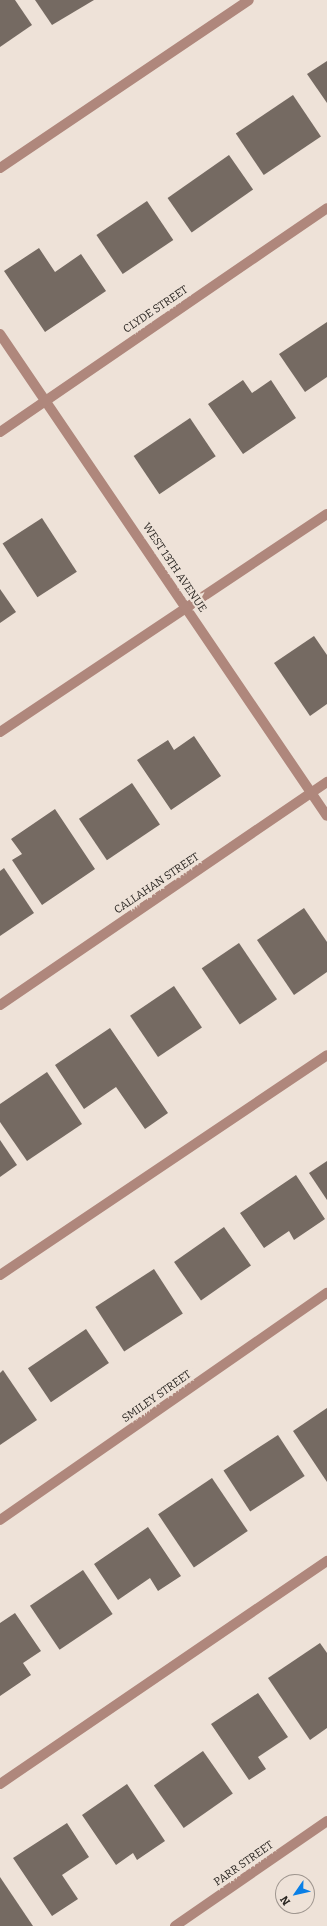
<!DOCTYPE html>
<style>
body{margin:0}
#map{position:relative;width:327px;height:1926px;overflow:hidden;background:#eee2d8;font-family:Bitter,serif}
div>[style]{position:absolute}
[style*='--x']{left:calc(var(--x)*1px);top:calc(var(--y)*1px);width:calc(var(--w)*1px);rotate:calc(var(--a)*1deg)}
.building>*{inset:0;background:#756a62;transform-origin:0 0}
.lane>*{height:10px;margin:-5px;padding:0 5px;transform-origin:5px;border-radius:5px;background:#af877c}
.street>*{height:10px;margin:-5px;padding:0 5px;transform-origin:5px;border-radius:5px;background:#af877c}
span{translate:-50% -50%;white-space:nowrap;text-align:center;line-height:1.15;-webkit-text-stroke:4px #eee2d8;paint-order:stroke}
.street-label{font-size:11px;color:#292521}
.north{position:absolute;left:275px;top:1874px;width:40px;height:40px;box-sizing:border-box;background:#eee2d8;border:1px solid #9f968f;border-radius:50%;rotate:236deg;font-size:11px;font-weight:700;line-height:16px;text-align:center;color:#292521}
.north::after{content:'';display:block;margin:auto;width:14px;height:18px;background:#097fe6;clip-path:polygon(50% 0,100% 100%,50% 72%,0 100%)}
</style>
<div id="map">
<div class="building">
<div style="clip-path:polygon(0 0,15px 0,32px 25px,0 47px)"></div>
<div style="clip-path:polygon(35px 0,94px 0,52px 25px)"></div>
<div style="clip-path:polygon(327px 61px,327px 103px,307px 74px)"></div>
<div style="left:293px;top:95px;width:50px;height:69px;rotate:56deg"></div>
<div style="left:229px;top:155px;width:42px;height:75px;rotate:55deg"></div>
<div style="left:147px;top:201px;width:47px;height:61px;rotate:56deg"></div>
<div style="clip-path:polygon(39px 248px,55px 272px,81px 254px,106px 291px,45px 332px,4px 271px)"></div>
<div style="clip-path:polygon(327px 322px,327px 377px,305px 392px,279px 354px)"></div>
<div style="clip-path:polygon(243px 380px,252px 393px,271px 380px,296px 418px,243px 454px,208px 404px)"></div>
<div style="left:190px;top:418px;width:46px;height:68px;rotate:56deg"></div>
<div style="left:42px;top:518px;width:64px;height:47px;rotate:57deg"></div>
<div style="clip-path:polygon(0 589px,16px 612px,0 623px)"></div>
<div style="clip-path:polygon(314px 636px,327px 655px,327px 704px,310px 716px,274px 663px)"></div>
<div style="clip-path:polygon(194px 736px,221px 776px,171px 810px,137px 760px,168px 740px,174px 750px)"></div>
<div style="left:132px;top:783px;width:50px;height:64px;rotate:56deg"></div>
<div style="clip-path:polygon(55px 809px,95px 869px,42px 905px,12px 860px,22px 854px,11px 839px)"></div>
<div style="clip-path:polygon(4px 868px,34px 913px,0 936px,0 871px)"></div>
<div style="clip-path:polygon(304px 908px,327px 942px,327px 972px,294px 995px,257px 940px)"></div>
<div style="left:239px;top:943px;width:68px;height:45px;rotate:56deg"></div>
<div style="left:174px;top:986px;width:50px;height:53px;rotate:56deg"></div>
<div style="clip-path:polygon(110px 1028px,168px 1113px,145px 1129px,116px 1087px,84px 1109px,55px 1065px)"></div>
<div style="clip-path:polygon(47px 1072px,82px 1124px,27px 1161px,0 1122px,0 1104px)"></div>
<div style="clip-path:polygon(0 1140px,17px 1165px,0 1177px)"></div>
<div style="clip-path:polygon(327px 1161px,327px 1200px,309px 1173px)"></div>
<div style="clip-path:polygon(296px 1175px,325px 1219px,294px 1240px,289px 1231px,264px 1248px,240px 1213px)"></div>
<div style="left:224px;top:1227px;width:47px;height:61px;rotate:55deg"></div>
<div style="left:154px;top:1269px;width:53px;height:70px;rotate:57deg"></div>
<div style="left:86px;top:1329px;width:41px;height:70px;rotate:56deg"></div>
<div style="clip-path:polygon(3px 1370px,37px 1420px,0 1445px,0 1373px)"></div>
<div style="clip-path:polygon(327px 1408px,327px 1482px,293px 1431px)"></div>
<div style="left:278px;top:1435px;width:49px;height:65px;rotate:57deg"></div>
<div style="left:212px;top:1478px;width:64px;height:65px;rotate:56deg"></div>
<div style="clip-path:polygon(148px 1527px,181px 1576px,158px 1591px,150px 1578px,118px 1600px,94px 1564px)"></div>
<div style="left:83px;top:1570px;width:53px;height:64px;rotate:56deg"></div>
<div style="clip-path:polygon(15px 1613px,41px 1651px,23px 1663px,31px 1675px,0 1696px,0 1623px)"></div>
<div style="clip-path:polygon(320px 1643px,327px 1653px,327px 1728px,310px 1740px,268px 1678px)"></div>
<div style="clip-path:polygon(258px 1693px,288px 1737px,258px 1757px,266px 1769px,249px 1780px,211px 1724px)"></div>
<div style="left:203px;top:1751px;width:52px;height:60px;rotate:55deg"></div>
<div style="clip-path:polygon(127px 1784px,165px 1841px,137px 1860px,133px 1853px,116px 1865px,82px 1815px)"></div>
<div style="clip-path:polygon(67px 1823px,89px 1857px,62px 1875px,78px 1899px,52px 1916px,13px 1858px)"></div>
<div style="clip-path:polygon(0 1877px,33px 1926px,0 1926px)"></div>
</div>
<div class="lane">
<div style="--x:0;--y:168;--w:300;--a:-34"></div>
<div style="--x:0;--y:732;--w:393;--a:-33.7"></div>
<div style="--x:0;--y:1275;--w:394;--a:-33.9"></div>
<div style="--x:0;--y:1784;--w:396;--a:-34.3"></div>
</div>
<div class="street">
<div style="--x:0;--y:334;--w:582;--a:55.85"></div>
<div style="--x:0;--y:432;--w:396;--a:-34.4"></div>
<div style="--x:0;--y:1005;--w:396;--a:-34.3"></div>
<div style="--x:0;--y:1520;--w:398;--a:-34.8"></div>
<div style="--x:175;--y:1926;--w:185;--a:-34.6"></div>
</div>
<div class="street-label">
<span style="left:156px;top:310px;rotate:-34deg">CLYDE STREET</span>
<span style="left:174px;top:568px;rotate:56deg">WEST 13TH AVENUE</span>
<span style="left:157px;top:884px;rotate:-34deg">CALLAHAN STREET</span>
<span style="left:157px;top:1397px;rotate:-35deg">SMILEY STREET</span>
<span style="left:244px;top:1864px;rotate:-35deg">PARR STREET</span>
</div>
<div class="north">N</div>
</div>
